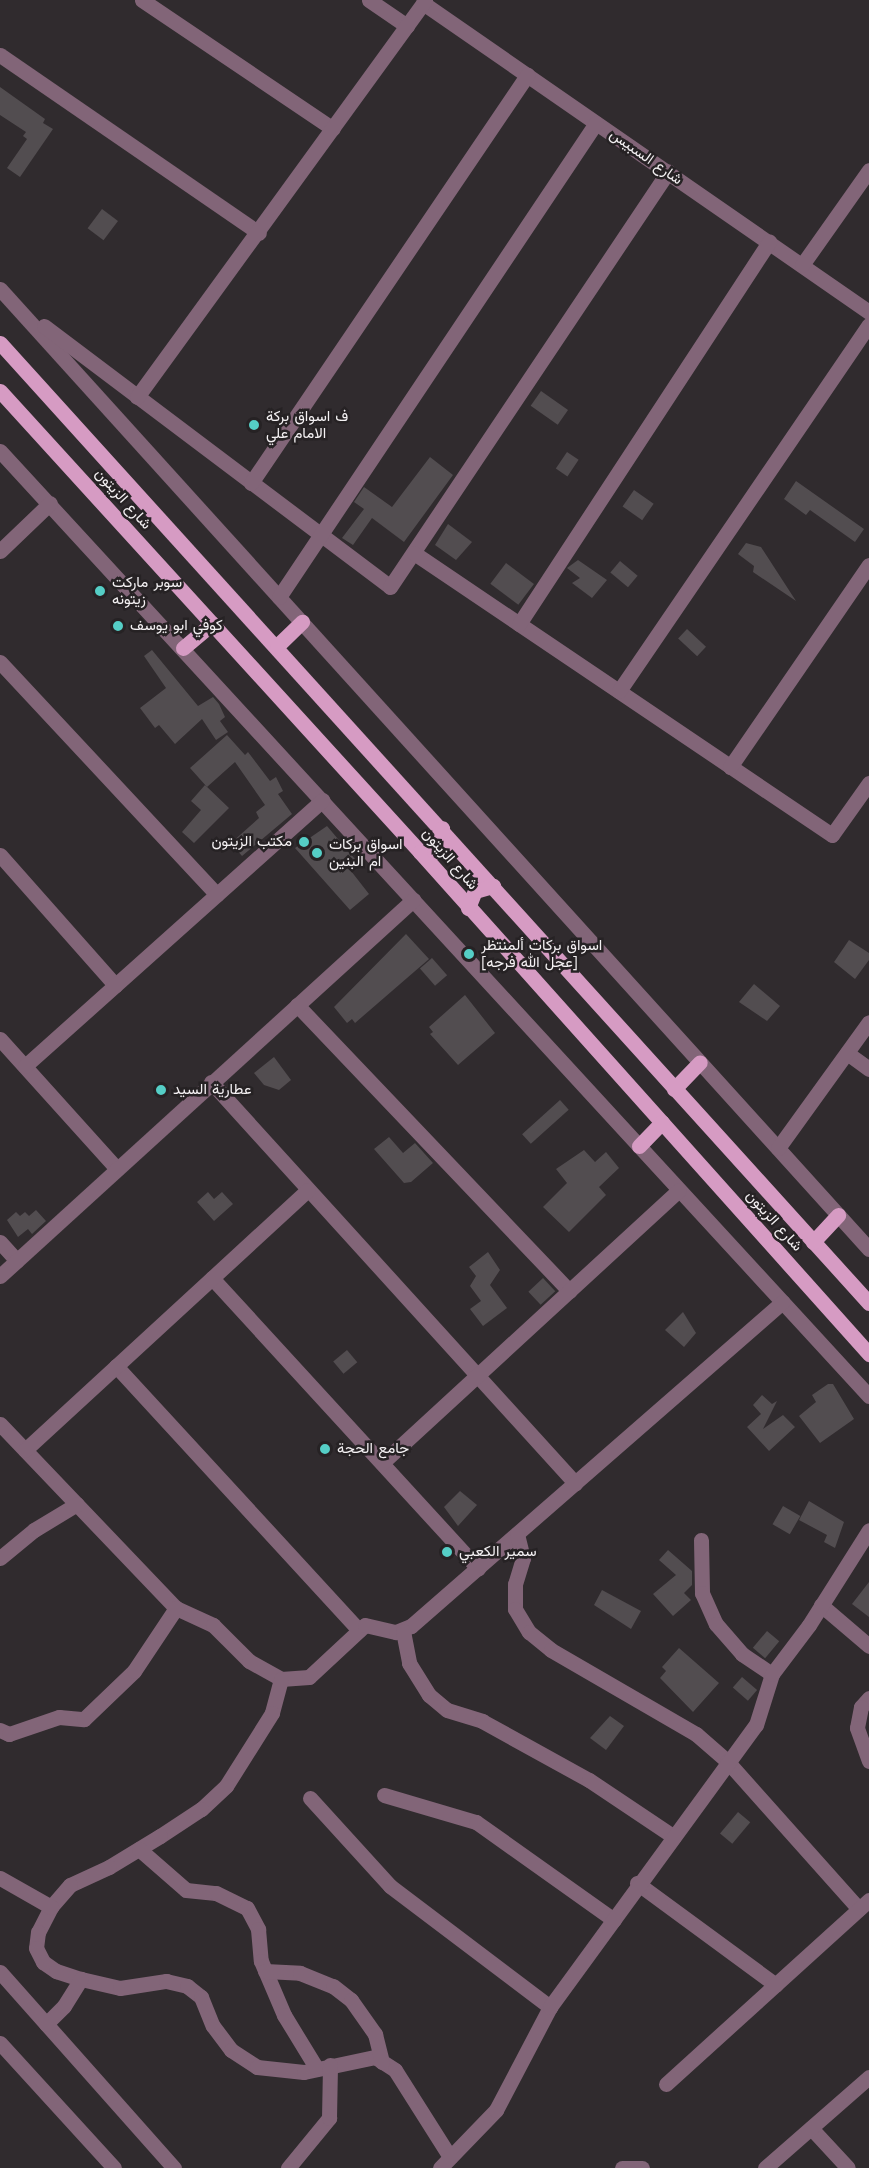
<!DOCTYPE html>
<meta charset="utf-8">
<style>
body{margin:0}
#map{position:relative;width:869px;height:2168px;overflow:hidden;background:#302b2e;font-family:"Work Sans",Vazirmatn,sans-serif}
div>[style]{position:absolute}
[style*='--x']{left:calc(var(--x)*1px);top:calc(var(--y)*1px);width:calc(var(--w)*1px);rotate:calc(var(--a)*1deg)}
.building>*{inset:0;background:#524d50;transform-origin:0 0}
.minor>*{height:15px;margin:-7.5px;padding:0 7.5px;transform-origin:7.5px;border-radius:7.5px;background:#826578}
.major>*{height:15px;margin:-7.5px;padding:0 7.5px;transform-origin:7.5px;border-radius:7.5px;background:#d69bc3}
.dots>*{width:16px;height:16px;translate:-50% -50%;box-sizing:border-box;border:3px solid #262224;border-radius:50%}
span{translate:-50% -50%;white-space:nowrap;text-align:center;line-height:1.15;-webkit-text-stroke:5px #262224;paint-order:stroke}
.street-label{font-size:15px;color:#f4f1f3}
.poi-label{font-size:15px;color:#f4f1f3}
.left{translate:0 -50%;text-align:left}
.right{translate:-100% -50%;text-align:right}
</style>
<div id="map">
<div class="building">
<div style="clip-path:polygon(0 87px,45px 119px,43px 123px,53px 129px,20px 177px,7px 168px,27px 139px,23px 136px,26px 132px,0 115px)"></div>
<div style="left:102px;top:209px;width:20px;height:24px;rotate:37deg"></div>
<div style="left:541px;top:391px;width:33px;height:18px;rotate:35deg"></div>
<div style="left:567px;top:452px;width:14px;height:20px;rotate:34deg"></div>
<div style="clip-path:polygon(430px 457px,453px 475px,404px 542px,372px 518px,353px 545px,342px 538px,364px 509px,354px 502px,364px 487px,392px 507px)"></div>
<div style="clip-path:polygon(796px 481px,864px 529px,855px 542px,810px 510px,806px 515px,784px 499px)"></div>
<div style="left:634px;top:490px;width:24px;height:20px;rotate:35deg"></div>
<div style="clip-path:polygon(448px 524px,472px 542px,456px 560px,435px 545px)"></div>
<div style="clip-path:polygon(746px 543px,761px 547px,796px 601px,753px 572px,754px 566px,738px 554px)"></div>
<div style="clip-path:polygon(578px 560px,607px 580px,592px 598px,572px 583px,580px 578px,567px 568px)"></div>
<div style="left:620px;top:561px;width:23px;height:15px;rotate:40deg"></div>
<div style="left:506px;top:563px;width:35px;height:26px;rotate:37deg"></div>
<div style="left:687px;top:629px;width:26px;height:13px;rotate:43deg"></div>
<div style="clip-path:polygon(152px 650px,198px 706px,213px 697px,219px 704px,225px 717px,220px 721px,228px 732px,216px 740px,202px 719px,175px 744px,159px 725px,155px 728px,140px 708px,166px 688px,144px 656px)"></div>
<div style="clip-path:polygon(227px 735px,245px 755px,248px 752px,270px 781px,276px 777px,283px 791px,278px 794px,292px 814px,242px 856px,231px 843px,259px 818px,256px 812px,265px 805px,235px 762px,207px 787px,190px 768px)"></div>
<div style="clip-path:polygon(205px 785px,229px 808px,194px 843px,182px 832px,201px 810px,191px 801px)"></div>
<div style="clip-path:polygon(327px 826px,360px 865px,351px 871px,369px 894px,350px 910px,295px 848px)"></div>
<div style="clip-path:polygon(406px 934px,429px 959px,355px 1023px,352px 1019px,347px 1023px,334px 1007px)"></div>
<div style="clip-path:polygon(849px 940px,869px 953px,869px 960px,855px 979px,834px 962px)"></div>
<div style="left:432px;top:958px;width:23px;height:16px;rotate:49deg"></div>
<div style="clip-path:polygon(754px 984px,780px 1006px,767px 1021px,739px 1002px)"></div>
<div style="clip-path:polygon(465px 995px,495px 1033px,458px 1065px,430px 1034px,433px 1032px,429px 1027px)"></div>
<div style="clip-path:polygon(274px 1057px,291px 1080px,279px 1090px,264px 1085px,254px 1073px)"></div>
<div style="left:560px;top:1100px;width:13px;height:51px;rotate:48deg"></div>
<div style="clip-path:polygon(389px 1137px,403px 1153px,415px 1143px,433px 1163px,411px 1182px,404px 1183px,374px 1149px)"></div>
<div style="clip-path:polygon(584px 1150px,595px 1162px,606px 1152px,619px 1168px,599px 1187px,606px 1195px,569px 1232px,543px 1207px,567px 1183px,556px 1169px)"></div>
<div style="clip-path:polygon(208px 1192px,214px 1199px,222px 1192px,233px 1204px,214px 1221px,197px 1202px)"></div>
<div style="clip-path:polygon(36px 1210px,46px 1221px,32px 1234px,28px 1229px,18px 1237px,7px 1220px,16px 1212px,20px 1216px,25px 1212px,29px 1216px)"></div>
<div style="clip-path:polygon(488px 1252px,500px 1270px,490px 1285px,507px 1308px,483px 1326px,470px 1309px,481px 1301px,470px 1286px,476px 1276px,469px 1267px)"></div>
<div style="left:543px;top:1278px;width:18px;height:20px;rotate:47deg"></div>
<div style="clip-path:polygon(683px 1312px,696px 1333px,684px 1347px,665px 1330px)"></div>
<div style="left:347px;top:1350px;width:16px;height:18px;rotate:50deg"></div>
<div style="clip-path:polygon(828px 1384px,833px 1384px,854px 1419px,820px 1443px,799px 1416px,816px 1402px,812px 1395px)"></div>
<div style="clip-path:polygon(762px 1395px,772px 1404px,777px 1401px,763px 1429px,783px 1415px,795px 1427px,769px 1451px,747px 1427px,761px 1414px,753px 1405px)"></div>
<div style="clip-path:polygon(460px 1491px,477px 1505px,458px 1526px,444px 1507px)"></div>
<div style="clip-path:polygon(809px 1501px,844px 1522px,835px 1548px,824px 1542px,827px 1535px,799px 1520px)"></div>
<div style="left:783px;top:1506px;width:20px;height:21px;rotate:30deg"></div>
<div style="clip-path:polygon(668px 1550px,692px 1571px,692px 1585px,684px 1593px,691px 1600px,673px 1616px,653px 1594px,676px 1575px,659px 1560px)"></div>
<div style="clip-path:polygon(869px 1582px,869px 1617px,852px 1604px)"></div>
<div style="clip-path:polygon(602px 1590px,641px 1611px,631px 1629px,594px 1605px)"></div>
<div style="left:767px;top:1631px;width:16px;height:22px;rotate:40deg"></div>
<div style="clip-path:polygon(679px 1648px,719px 1683px,693px 1712px,660px 1678px,666px 1671px,662px 1667px)"></div>
<div style="left:742px;top:1677px;width:20px;height:14px;rotate:41deg"></div>
<div style="clip-path:polygon(610px 1716px,624px 1726px,606px 1750px,590px 1738px)"></div>
<div style="left:738px;top:1812px;width:16px;height:28px;rotate:40deg"></div>
</div>
<div class="minor">
<div style="--x:142;--y:0;--w:230;--a:34"></div>
<div style="--x:369;--y:0;--w:46;--a:34.4"></div>
<div style="--x:423;--y:3;--w:543;--a:34.72"></div>
<div style="--x:0;--y:55;--w:314;--a:34.5"></div>
<div style="--x:802;--y:265;--w:116;--a:-54.8"></div>
<div style="--x:0;--y:289;--w:1295;--a:47.85"></div>
<div style="--x:44;--y:326;--w:433;--a:37"></div>
<div style="--x:390;--y:587;--w:500;--a:-56.2"></div>
<div style="--x:137;--y:397;--w:490;--a:-54"></div>
<div style="--x:0;--y:451;--w:1284;--a:47.4"></div>
<div style="--x:251;--y:483;--w:493;--a:-55.9"></div>
<div style="--x:0;--y:551;--w:69;--a:-43.8"></div>
<div style="--x:414;--y:553;--w:504;--a:34.01"></div>
<div style="--x:832;--y:835;--w:64;--a:-54.6"></div>
<div style="--x:279;--y:597;--w:570;--a:-56.23"></div>
<div style="--x:519;--y:624;--w:457;--a:-56.8"></div>
<div style="--x:0;--y:662;--w:318;--a:47"></div>
<div style="--x:619;--y:691;--w:443;--a:-55.7"></div>
<div style="--x:730;--y:767;--w:245;--a:-55.5"></div>
<div style="--x:0;--y:855;--w:174;--a:48.5"></div>
<div style="--x:297;--y:1005;--w:395;--a:46.4"></div>
<div style="--x:0;--y:1039;--w:175;--a:48"></div>
<div style="--x:847;--y:1053;--w:27;--a:36"></div>
<div style="--x:25;--y:1066;--w:399;--a:-41.8"></div>
<div style="--x:211;--y:1082;--w:542;--a:47.77"></div>
<div style="--x:778;--y:1148;--w:155;--a:-54.2"></div>
<div style="--x:0;--y:1242;--w:25;--a:48"></div>
<div style="--x:0;--y:1276;--w:559;--a:-42.32"></div>
<div style="--x:212;--y:1278;--w:394;--a:47.5"></div>
<div style="--x:116;--y:1366;--w:359;--a:47.4"></div>
<div style="--x:0;--y:1424;--w:255;--a:46.3"></div>
<div style="--x:176;--y:1608;--w:41;--a:24.7"></div>
<div style="--x:213;--y:1625;--w:51;--a:45"></div>
<div style="--x:249;--y:1661;--w:37;--a:29"></div>
<div style="--x:281;--y:1679;--w:28;--a:-4"></div>
<div style="--x:309;--y:1677;--w:76;--a:-42.9"></div>
<div style="--x:365;--y:1625;--w:32;--a:13"></div>
<div style="--x:396;--y:1632;--w:16;--a:-22"></div>
<div style="--x:411;--y:1626;--w:493;--a:-41.1"></div>
<div style="--x:25;--y:1450;--w:384;--a:-42.6"></div>
<div style="--x:382;--y:1463;--w:403;--a:-42.6"></div>
<div style="--x:517;--y:1534;--w:25;--a:76"></div>
<div style="--x:523;--y:1558;--w:27;--a:107"></div>
<div style="--x:515;--y:1584;--w:25;--a:90"></div>
<div style="--x:515;--y:1609;--w:27;--a:59"></div>
<div style="--x:529;--y:1632;--w:28;--a:39"></div>
<div style="--x:551;--y:1650;--w:168;--a:30.1"></div>
<div style="--x:696;--y:1734;--w:41;--a:41.1"></div>
<div style="--x:727;--y:1761;--w:198;--a:48.3"></div>
<div style="--x:701;--y:1540;--w:53;--a:88.9"></div>
<div style="--x:702;--y:1593;--w:34;--a:66"></div>
<div style="--x:716;--y:1624;--w:40;--a:49"></div>
<div style="--x:742;--y:1654;--w:36;--a:34"></div>
<div style="--x:0;--y:1558;--w:44;--a:-39.5"></div>
<div style="--x:34;--y:1530;--w:50;--a:-31.2"></div>
<div style="--x:821;--y:1605;--w:63;--a:40.5"></div>
<div style="--x:403;--y:1631;--w:33;--a:79"></div>
<div style="--x:409;--y:1663;--w:38;--a:58"></div>
<div style="--x:429;--y:1695;--w:23;--a:40"></div>
<div style="--x:447;--y:1710;--w:37;--a:17"></div>
<div style="--x:482;--y:1721;--w:122;--a:28.9"></div>
<div style="--x:589;--y:1780;--w:102;--a:33.8"></div>
<div style="--x:281;--y:1679;--w:35;--a:105"></div>
<div style="--x:272;--y:1713;--w:86;--a:122.2"></div>
<div style="--x:226;--y:1786;--w:34;--a:137"></div>
<div style="--x:201;--y:1809;--w:49;--a:146.6"></div>
<div style="--x:160;--y:1836;--w:60;--a:148.7"></div>
<div style="--x:109;--y:1867;--w:43;--a:155.2"></div>
<div style="--x:70;--y:1885;--w:29;--a:131"></div>
<div style="--x:51;--y:1907;--w:28;--a:117"></div>
<div style="--x:38;--y:1932;--w:16;--a:97"></div>
<div style="--x:36;--y:1948;--w:16;--a:63"></div>
<div style="--x:43;--y:1962;--w:16;--a:35"></div>
<div style="--x:56;--y:1971;--w:26;--a:18"></div>
<div style="--x:81;--y:1979;--w:40;--a:13"></div>
<div style="--x:120;--y:1988;--w:47;--a:-8.7"></div>
<div style="--x:166;--y:1981;--w:22;--a:13"></div>
<div style="--x:187;--y:1986;--w:18;--a:38"></div>
<div style="--x:201;--y:1997;--w:31;--a:68"></div>
<div style="--x:213;--y:2026;--w:30;--a:53"></div>
<div style="--x:231;--y:2050;--w:31;--a:33"></div>
<div style="--x:257;--y:2067;--w:47;--a:6.1"></div>
<div style="--x:304;--y:2072;--w:73;--a:-11.9"></div>
<div style="--x:375;--y:2057;--w:24;--a:33"></div>
<div style="--x:395;--y:2070;--w:103;--a:57.7"></div>
<div style="--x:869;--y:1698;--w:12;--a:132"></div>
<div style="--x:861;--y:1707;--w:21;--a:101"></div>
<div style="--x:857;--y:1728;--w:35;--a:70"></div>
<div style="--x:0;--y:1730;--w:10;--a:24"></div>
<div style="--x:9;--y:1734;--w:53;--a:-18.8"></div>
<div style="--x:59;--y:1717;--w:25;--a:5"></div>
<div style="--x:84;--y:1719;--w:69;--a:-43.8"></div>
<div style="--x:134;--y:1671;--w:76;--a:-56.3"></div>
<div style="--x:384;--y:1795;--w:96;--a:16.4"></div>
<div style="--x:476;--y:1822;--w:169;--a:35.4"></div>
<div style="--x:310;--y:1798;--w:119;--a:47.7"></div>
<div style="--x:390;--y:1886;--w:201;--a:37.1"></div>
<div style="--x:139;--y:1849;--w:62;--a:41.1"></div>
<div style="--x:186;--y:1890;--w:30;--a:6"></div>
<div style="--x:216;--y:1893;--w:34;--a:26"></div>
<div style="--x:247;--y:1908;--w:24;--a:62"></div>
<div style="--x:258;--y:1929;--w:32;--a:85"></div>
<div style="--x:261;--y:1961;--w:59;--a:66.9"></div>
<div style="--x:284;--y:2015;--w:63;--a:58.6"></div>
<div style="--x:0;--y:1878;--w:59;--a:29.6"></div>
<div style="--x:637;--y:1883;--w:172;--a:36.3"></div>
<div style="--x:265;--y:1971;--w:35;--a:3"></div>
<div style="--x:300;--y:1973;--w:35;--a:22"></div>
<div style="--x:333;--y:1986;--w:23;--a:38"></div>
<div style="--x:351;--y:2000;--w:42;--a:54.8"></div>
<div style="--x:375;--y:2034;--w:29;--a:76"></div>
<div style="--x:0;--y:1972;--w:262;--a:48.4"></div>
<div style="--x:46;--y:2024;--w:25;--a:-45"></div>
<div style="--x:64;--y:2006;--w:32;--a:-58"></div>
<div style="--x:0;--y:2043;--w:169;--a:47.6"></div>
<div style="--x:666;--y:2084;--w:274;--a:-42.2"></div>
<div style="--x:811;--y:2128;--w:54;--a:47.2"></div>
<div style="--x:288;--y:2168;--w:65;--a:-50.6"></div>
<div style="--x:329;--y:2118;--w:53;--a:-88.9"></div>
<div style="--x:440;--y:2168;--w:81;--a:-46"></div>
<div style="--x:496;--y:2110;--w:116;--a:-62.3"></div>
<div style="--x:550;--y:2007;--w:349;--a:-53.9"></div>
<div style="--x:756;--y:1725;--w:53;--a:-72.6"></div>
<div style="--x:772;--y:1674;--w:61;--a:-52.9"></div>
<div style="--x:809;--y:1625;--w:112;--a:-57.7"></div>
<div style="--x:622;--y:2168;--w:20;--a:0"></div>
<div style="--x:765;--y:2168;--w:138;--a:-41.2"></div>
</div>
<div class="major">
<div style="--x:0;--y:343;--w:1295;--a:47.85"></div>
<div style="--x:0;--y:391;--w:624;--a:47.66"></div>
<div style="--x:420;--y:852;--w:674;--a:48.19"></div>
<div style="--x:277;--y:646;--w:35;--a:-44"></div>
<div style="--x:183;--y:648;--w:38;--a:-40"></div>
<div style="--x:420;--y:852;--w:14;--a:0"></div>
<div style="--x:434;--y:852;--w:7;--a:-34"></div>
<div style="--x:440;--y:848;--w:20;--a:-84"></div>
<div style="--x:468;--y:908;--w:18;--a:-68"></div>
<div style="--x:475;--y:891;--w:19;--a:-16"></div>
<div style="--x:674;--y:1089;--w:37;--a:-46"></div>
<div style="--x:639;--y:1146;--w:33;--a:-46"></div>
<div style="--x:813;--y:1242;--w:37;--a:-47"></div>
</div>
<div class="dots">
<div style="left:254px;top:425px;background:#55cec6"></div>
<div style="left:100px;top:591px;background:#55cec6"></div>
<div style="left:118px;top:626px;background:#55cec6"></div>
<div style="left:304px;top:842px;background:#55cec6"></div>
<div style="left:317px;top:853px;background:#55cec6"></div>
<div style="left:469px;top:954px;background:#55cec6"></div>
<div style="left:161px;top:1090px;background:#55cec6"></div>
<div style="left:325px;top:1449px;background:#55cec6"></div>
<div style="left:447px;top:1552px;background:#55cec6"></div>
</div>
<div class="street-label">
<span style="left:646px;top:157px;rotate:35deg">شارع السبيس</span>
<span style="left:123px;top:499px;rotate:48deg">شارع الزيتون</span>
<span style="left:450px;top:859px;rotate:49deg">شارع الزيتون</span>
<span style="left:774px;top:1221px;rotate:48deg">شارع الزيتون</span>
</div>
<div class="poi-label">
<span class="left" style="left:266px;top:425px">ف اسواق بركة<br>الامام علي</span>
<span class="left" style="left:112px;top:591px">سوبر ماركت<br>زيتونه</span>
<span class="left" style="left:130px;top:626px">كوفي ابو يوسف</span>
<span class="right" style="left:292px;top:842px">مكتب الزيتون</span>
<span class="left" style="left:329px;top:853px">اسواق بركات<br>ام البنين</span>
<span class="left" style="left:481px;top:954px">اسواق بركات ألمنتظر<br>[عجل الله فرجه]</span>
<span class="left" style="left:173px;top:1090px">عطارية السيد</span>
<span class="left" style="left:337px;top:1449px">جامع الحجة</span>
<span class="left" style="left:459px;top:1552px">سمير الكعبي</span>
</div>
</div>
